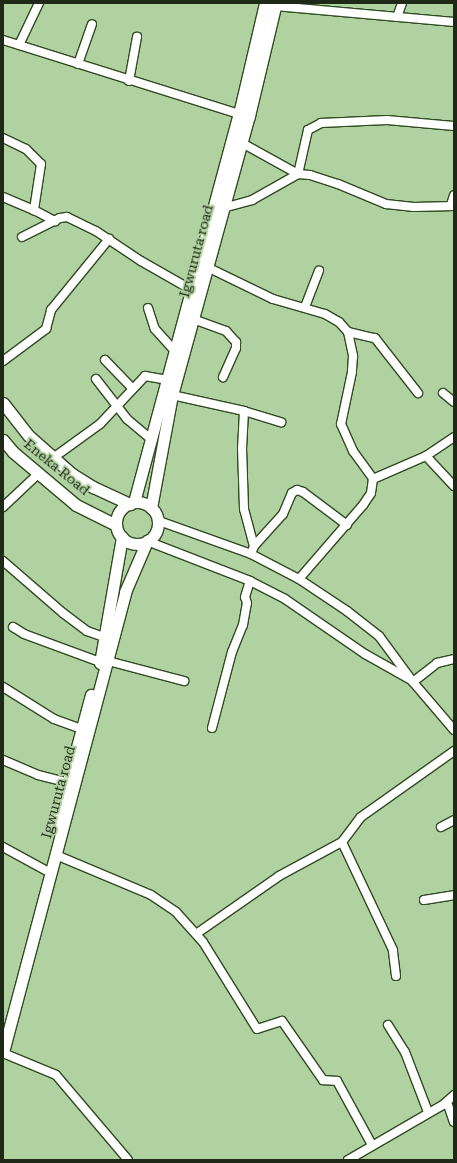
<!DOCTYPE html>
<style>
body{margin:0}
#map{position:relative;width:457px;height:1163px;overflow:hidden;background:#b0d1a0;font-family:"Roboto Serif",serif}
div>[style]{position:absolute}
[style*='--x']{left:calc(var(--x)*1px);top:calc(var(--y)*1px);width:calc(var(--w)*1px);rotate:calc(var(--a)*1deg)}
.roads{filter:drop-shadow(1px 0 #304b21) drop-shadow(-1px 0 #304b21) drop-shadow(0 1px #304b21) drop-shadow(0 -1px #304b21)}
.minor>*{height:8px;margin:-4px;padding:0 4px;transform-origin:4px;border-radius:4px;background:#fff}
.secondary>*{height:11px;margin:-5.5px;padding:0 5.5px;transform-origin:5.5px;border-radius:5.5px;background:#fff}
.secondary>.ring{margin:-5.5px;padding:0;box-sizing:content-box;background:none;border:11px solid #fff;border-radius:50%}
span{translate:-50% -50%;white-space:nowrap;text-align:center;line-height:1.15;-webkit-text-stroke:3.5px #b0d1a0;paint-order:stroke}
.street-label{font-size:14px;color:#1e2a17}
.frame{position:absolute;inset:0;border:4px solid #1e2a17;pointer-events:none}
</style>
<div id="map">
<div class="roads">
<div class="minor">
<div style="--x:275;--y:6;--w:180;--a:5.1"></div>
<div style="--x:397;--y:17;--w:15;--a:-70"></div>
<div style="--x:3;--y:40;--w:247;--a:17.4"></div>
<div style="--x:19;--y:45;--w:47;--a:-64.5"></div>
<div style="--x:78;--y:64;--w:42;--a:-70.7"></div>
<div style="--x:129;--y:81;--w:45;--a:-79.7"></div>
<div style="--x:3;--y:138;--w:25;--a:26"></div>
<div style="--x:26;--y:149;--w:21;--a:45"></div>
<div style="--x:41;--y:164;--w:47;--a:98.7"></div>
<div style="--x:34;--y:210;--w:24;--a:28"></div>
<div style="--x:242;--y:143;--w:64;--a:29"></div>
<div style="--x:298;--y:174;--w:45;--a:-77.2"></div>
<div style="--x:308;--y:130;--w:15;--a:-28"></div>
<div style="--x:321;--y:123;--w:66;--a:-2.6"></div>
<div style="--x:387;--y:120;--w:67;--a:5.1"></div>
<div style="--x:3;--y:197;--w:34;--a:23"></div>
<div style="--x:451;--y:205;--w:10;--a:-73"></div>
<div style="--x:223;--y:208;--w:30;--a:-15"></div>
<div style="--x:252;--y:200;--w:53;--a:-29.5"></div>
<div style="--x:298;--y:174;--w:12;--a:5"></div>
<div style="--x:310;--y:175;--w:29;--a:18"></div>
<div style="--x:338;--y:184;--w:52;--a:22.6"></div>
<div style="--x:386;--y:204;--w:28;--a:6"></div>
<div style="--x:414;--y:207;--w:40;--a:-1.4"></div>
<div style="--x:22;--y:237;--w:42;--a:-26.6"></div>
<div style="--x:60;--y:218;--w:7;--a:-8"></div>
<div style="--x:67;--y:217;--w:32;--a:26"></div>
<div style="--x:96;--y:231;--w:54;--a:33.7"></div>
<div style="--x:141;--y:261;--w:56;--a:29.7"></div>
<div style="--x:207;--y:267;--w:73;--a:25.9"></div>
<div style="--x:273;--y:299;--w:54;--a:16.1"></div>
<div style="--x:325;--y:314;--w:16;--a:30"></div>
<div style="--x:339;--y:322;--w:13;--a:48"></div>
<div style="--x:348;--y:332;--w:25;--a:78"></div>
<div style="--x:353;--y:356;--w:16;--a:94"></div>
<div style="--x:352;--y:372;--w:53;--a:101.9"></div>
<div style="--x:341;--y:424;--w:30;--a:66"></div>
<div style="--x:353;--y:451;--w:34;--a:54"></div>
<div style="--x:305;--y:307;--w:39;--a:-69"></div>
<div style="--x:148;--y:308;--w:22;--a:72"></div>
<div style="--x:155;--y:329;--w:31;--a:48"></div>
<div style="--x:193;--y:319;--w:35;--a:20"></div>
<div style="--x:226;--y:331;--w:15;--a:48"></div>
<div style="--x:236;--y:342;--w:6;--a:90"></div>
<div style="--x:236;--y:348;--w:32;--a:114"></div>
<div style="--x:348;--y:332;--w:28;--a:13"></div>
<div style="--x:375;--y:338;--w:70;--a:52"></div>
<div style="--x:105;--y:360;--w:40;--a:46"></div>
<div style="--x:3;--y:361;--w:54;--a:-36.7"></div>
<div style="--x:46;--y:329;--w:20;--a:-75"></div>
<div style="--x:51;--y:310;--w:92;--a:-50.8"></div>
<div style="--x:96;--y:379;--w:51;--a:52.2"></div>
<div style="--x:127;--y:419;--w:33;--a:40"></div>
<div style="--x:443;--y:393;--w:14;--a:39"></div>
<div style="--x:172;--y:395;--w:74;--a:12.5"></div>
<div style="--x:244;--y:411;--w:39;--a:17"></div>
<div style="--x:244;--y:411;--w:37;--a:93"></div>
<div style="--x:242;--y:448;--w:61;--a:88.1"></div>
<div style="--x:244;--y:509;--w:38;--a:75"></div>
<div style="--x:426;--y:456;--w:41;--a:47"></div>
<div style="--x:53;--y:458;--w:58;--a:-35.9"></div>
<div style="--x:100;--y:424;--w:66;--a:-46.8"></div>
<div style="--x:145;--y:376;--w:23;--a:10"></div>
<div style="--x:3;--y:507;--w:48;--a:-43.3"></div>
<div style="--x:159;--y:521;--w:98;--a:19.7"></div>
<div style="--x:251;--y:554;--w:54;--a:27.5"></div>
<div style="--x:299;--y:579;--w:58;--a:33.7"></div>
<div style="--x:347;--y:611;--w:41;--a:38"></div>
<div style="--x:379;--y:636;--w:57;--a:53.5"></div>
<div style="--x:413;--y:682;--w:63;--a:49.5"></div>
<div style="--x:147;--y:541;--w:110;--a:21.2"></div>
<div style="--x:250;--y:581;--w:39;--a:27"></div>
<div style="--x:285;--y:599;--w:97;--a:34.5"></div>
<div style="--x:365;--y:654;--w:53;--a:29.5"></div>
<div style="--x:251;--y:554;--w:9;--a:-69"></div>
<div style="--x:254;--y:546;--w:43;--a:-47.8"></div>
<div style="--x:283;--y:514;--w:23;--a:-67"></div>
<div style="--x:292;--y:493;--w:6;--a:-31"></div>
<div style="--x:297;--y:490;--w:6;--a:18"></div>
<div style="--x:303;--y:492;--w:55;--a:36.9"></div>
<div style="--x:3;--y:561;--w:79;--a:40.9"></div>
<div style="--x:63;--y:613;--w:30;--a:37"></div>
<div style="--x:87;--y:631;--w:20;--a:20"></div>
<div style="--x:299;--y:579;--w:98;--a:-49.1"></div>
<div style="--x:363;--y:505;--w:14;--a:-56"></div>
<div style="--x:371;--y:493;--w:14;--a:-82"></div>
<div style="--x:373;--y:479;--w:58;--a:-23.5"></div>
<div style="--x:426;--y:456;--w:34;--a:-34"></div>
<div style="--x:13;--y:627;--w:13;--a:32"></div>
<div style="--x:24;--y:634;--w:81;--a:20.2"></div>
<div style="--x:108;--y:661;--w:79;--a:14.7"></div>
<div style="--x:413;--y:682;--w:31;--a:-38"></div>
<div style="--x:437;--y:663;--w:17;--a:-13"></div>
<div style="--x:3;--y:687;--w:60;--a:32.1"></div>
<div style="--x:54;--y:719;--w:30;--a:20"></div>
<div style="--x:212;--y:728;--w:79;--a:-75.3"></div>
<div style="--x:232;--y:652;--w:29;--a:-68"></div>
<div style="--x:243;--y:625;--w:22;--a:-80"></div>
<div style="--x:247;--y:603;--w:6;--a:-108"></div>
<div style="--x:245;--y:597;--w:17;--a:-73"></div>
<div style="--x:3;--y:760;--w:38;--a:23"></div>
<div style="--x:38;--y:775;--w:30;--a:14"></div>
<div style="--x:441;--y:827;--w:15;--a:-28"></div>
<div style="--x:3;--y:847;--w:48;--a:28.7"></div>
<div style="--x:56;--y:855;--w:103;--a:22.8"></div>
<div style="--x:151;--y:895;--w:30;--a:34"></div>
<div style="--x:176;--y:912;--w:40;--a:48"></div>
<div style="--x:203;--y:942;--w:102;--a:58.2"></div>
<div style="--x:257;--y:1029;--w:26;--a:-18"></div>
<div style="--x:282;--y:1021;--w:72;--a:55.2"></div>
<div style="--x:323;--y:1080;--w:14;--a:4"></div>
<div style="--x:337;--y:1081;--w:73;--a:61.3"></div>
<div style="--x:424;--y:900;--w:30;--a:-9"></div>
<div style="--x:196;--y:934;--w:101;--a:-34.9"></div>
<div style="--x:279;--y:876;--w:72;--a:-28.4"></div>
<div style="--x:396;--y:976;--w:26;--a:-97"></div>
<div style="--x:393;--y:950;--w:119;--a:-115.3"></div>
<div style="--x:342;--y:842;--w:31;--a:-53"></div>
<div style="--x:361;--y:817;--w:114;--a:-35.4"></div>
<div style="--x:388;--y:1025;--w:32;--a:58"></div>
<div style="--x:405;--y:1052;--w:64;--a:69"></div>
<div style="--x:3;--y:1053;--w:57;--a:22.5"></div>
<div style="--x:56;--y:1075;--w:111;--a:49.7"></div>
<div style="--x:447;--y:1102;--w:21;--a:71"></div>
<div style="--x:348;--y:1160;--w:110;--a:-30.1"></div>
<div style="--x:443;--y:1105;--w:15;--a:-42"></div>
</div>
<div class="secondary">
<div style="--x:3;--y:403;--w:41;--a:52"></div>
<div style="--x:28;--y:435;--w:59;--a:41.6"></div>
<div style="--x:72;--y:474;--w:25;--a:32"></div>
<div style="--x:93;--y:487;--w:41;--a:24.7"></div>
<div style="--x:3;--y:440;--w:16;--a:50"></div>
<div style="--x:13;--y:452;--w:82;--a:40.1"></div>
<div style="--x:76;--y:505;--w:45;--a:26.6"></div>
<div style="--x:134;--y:502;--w:402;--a:-74.9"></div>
<div style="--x:239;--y:114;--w:114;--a:-76.8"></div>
<div class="ring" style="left:116px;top:502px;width:31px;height:31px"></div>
<div style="--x:151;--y:508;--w:115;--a:-79.5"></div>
<div style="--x:172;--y:395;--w:289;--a:-74.6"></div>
<div style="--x:249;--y:116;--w:116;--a:-76.6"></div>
<div style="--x:100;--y:663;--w:128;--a:-80.1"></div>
<div style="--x:55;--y:829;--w:139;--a:-75"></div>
<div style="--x:3;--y:1052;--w:476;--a:-75.1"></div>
<div style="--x:125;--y:592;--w:56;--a:-66.7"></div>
</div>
</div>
<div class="street-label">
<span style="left:196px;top:251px;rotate:-75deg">Igwuruta road</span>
<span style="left:57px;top:467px;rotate:39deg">Eneka Road</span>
<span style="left:58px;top:792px;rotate:-75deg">Igwuruta road</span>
</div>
<div class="frame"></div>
</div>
